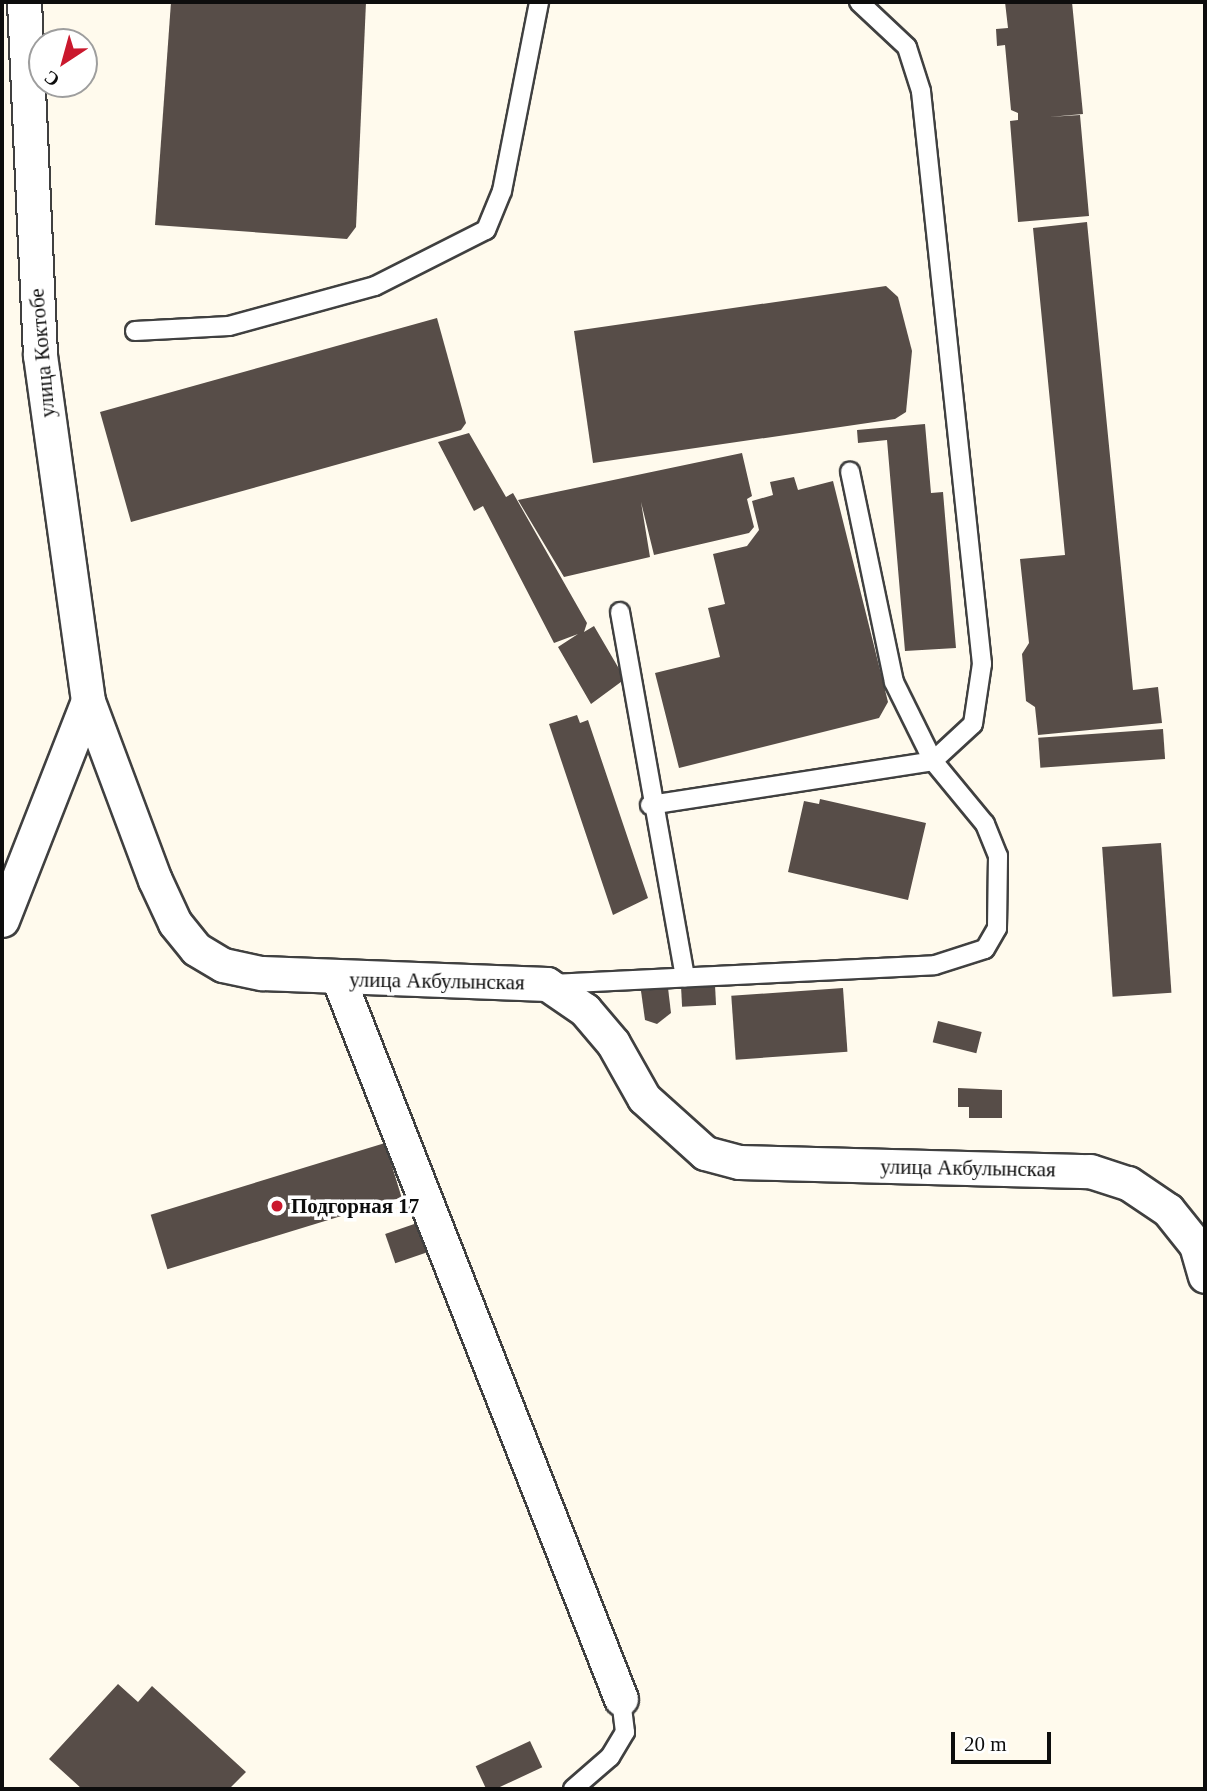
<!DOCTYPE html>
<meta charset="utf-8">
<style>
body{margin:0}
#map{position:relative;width:1207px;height:1791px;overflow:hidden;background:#fffaed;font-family:"Times New Roman",serif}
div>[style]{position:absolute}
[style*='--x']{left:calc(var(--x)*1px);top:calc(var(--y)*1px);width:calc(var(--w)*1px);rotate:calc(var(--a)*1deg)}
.building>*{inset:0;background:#574d48;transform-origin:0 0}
.roads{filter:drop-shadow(2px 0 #404040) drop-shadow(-2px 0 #404040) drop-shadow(0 2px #404040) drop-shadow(0 -2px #404040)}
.lane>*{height:18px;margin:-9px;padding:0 9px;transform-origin:9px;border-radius:9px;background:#fff}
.street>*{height:33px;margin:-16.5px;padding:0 16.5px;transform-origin:16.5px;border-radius:16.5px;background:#fff}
.dots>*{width:19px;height:19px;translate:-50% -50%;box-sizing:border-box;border:4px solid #fff;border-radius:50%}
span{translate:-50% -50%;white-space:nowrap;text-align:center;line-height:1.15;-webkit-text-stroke:7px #fff;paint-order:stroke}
.street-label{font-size:21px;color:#0d0d0d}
.poi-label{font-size:21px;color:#0d0d0d;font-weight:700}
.left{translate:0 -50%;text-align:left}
.frame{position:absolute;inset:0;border:4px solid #0d0d0d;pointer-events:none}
.north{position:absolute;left:28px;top:28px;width:70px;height:70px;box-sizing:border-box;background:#fff;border:2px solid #9e9e9e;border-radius:50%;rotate:216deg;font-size:19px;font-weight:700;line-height:28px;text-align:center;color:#0d0d0d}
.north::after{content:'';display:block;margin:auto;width:24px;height:32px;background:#ca182d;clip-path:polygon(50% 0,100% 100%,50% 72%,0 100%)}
.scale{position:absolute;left:951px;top:1732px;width:100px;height:32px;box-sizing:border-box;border:4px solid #0d0d0d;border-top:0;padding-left:9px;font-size:21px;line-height:24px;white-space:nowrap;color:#0d0d0d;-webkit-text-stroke:5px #fff;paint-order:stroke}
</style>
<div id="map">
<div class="building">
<div style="clip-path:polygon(171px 2px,366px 2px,356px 227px,347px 239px,155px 225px)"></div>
<div style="clip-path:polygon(1005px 2px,1072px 2px,1083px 114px,1049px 117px,1080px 115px,1089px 216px,1018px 222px,1010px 121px,1018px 120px,1018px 113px,1011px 110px,1005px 45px,997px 46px,996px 29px,1008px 28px)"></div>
<div style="clip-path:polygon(1087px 222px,1133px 690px,1158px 687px,1162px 723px,1038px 735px,1035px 707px,1026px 701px,1022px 654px,1029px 643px,1020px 559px,1065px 555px,1033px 228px)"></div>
<div style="clip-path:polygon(886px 286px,898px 297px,912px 351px,906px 412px,895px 419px,593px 463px,574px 331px)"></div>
<div style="clip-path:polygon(437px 318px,466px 423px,461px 430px,131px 522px,100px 412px)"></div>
<div style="clip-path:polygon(925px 424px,931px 493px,943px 492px,956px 648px,905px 651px,887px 440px,858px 443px,857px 430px)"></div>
<div style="clip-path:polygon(469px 433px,506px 497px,513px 493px,587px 623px,584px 632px,594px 626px,625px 679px,591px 704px,558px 647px,578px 634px,554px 643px,483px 506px,474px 511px,438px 442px)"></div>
<div style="clip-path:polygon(742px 453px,752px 496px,747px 499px,754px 527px,749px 533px,654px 555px,641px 502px,650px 557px,564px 577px,518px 500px)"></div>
<div style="clip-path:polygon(794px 477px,798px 490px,833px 481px,888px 702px,879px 718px,679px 768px,655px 673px,720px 657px,708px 608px,725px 604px,713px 554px,747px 546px,759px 530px,752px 501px,773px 495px,770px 482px)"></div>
<div style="clip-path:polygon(577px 715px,580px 723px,588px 720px,648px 898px,613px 915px,549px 724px)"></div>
<div style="left:1163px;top:729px;width:30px;height:125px;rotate:86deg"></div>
<div style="clip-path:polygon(820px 799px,926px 823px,908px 900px,788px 872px,804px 801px,819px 804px)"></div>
<div style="left:1161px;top:843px;width:150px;height:59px;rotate:86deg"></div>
<div style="left:715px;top:985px;width:20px;height:34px;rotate:87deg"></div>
<div style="clip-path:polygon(668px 988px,671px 1013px,657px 1024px,645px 1020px,641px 991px)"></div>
<div style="left:843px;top:988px;width:64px;height:112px;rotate:86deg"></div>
<div style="left:938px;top:1021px;width:45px;height:22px;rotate:14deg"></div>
<div style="clip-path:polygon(958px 1088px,1002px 1090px,1002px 1118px,969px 1118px,969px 1107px,958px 1107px)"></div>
<div style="left:385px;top:1143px;width:57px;height:245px;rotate:73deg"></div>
<div style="left:423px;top:1221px;width:31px;height:40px;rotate:71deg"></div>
<div style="clip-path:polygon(118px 1684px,138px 1702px,152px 1686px,246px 1772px,229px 1789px,82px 1789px,49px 1759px)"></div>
<div style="left:530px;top:1741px;width:29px;height:60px;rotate:65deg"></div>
</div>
<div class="roads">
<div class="lane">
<div style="--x:135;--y:331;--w:94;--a:-3"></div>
<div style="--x:229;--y:326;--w:151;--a:-15.3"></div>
<div style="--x:375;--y:286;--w:124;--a:-26.8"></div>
<div style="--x:486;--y:230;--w:42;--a:-67.7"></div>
<div style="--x:502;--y:191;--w:193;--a:-78.9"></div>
<div style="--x:620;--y:612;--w:371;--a:79.9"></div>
<div style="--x:650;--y:805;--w:286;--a:-8.8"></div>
<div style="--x:933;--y:761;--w:54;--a:-42.8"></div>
<div style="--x:973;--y:724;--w:61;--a:-81.5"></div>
<div style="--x:982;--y:664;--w:576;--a:-96.08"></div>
<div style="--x:921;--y:91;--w:46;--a:-107.7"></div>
<div style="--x:907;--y:47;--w:66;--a:-136.8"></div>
<div style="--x:552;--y:984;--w:383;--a:-2.8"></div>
<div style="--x:935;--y:965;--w:52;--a:-17.7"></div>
<div style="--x:985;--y:949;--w:24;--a:-60"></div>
<div style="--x:997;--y:928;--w:72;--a:-89.2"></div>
<div style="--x:998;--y:856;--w:35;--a:-112"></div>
<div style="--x:985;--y:824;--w:82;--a:-129.5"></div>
<div style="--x:933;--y:761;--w:88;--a:-116.3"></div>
<div style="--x:894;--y:682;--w:215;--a:-101.8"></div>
<div style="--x:573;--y:1789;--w:49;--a:-40.9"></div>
<div style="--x:610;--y:1757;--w:29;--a:-59"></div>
<div style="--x:625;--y:1732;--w:33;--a:-97"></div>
</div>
<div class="street">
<div style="--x:24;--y:2;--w:353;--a:87.4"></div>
<div style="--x:40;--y:355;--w:349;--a:82.1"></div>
<div style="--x:88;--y:701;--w:191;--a:69.5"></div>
<div style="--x:155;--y:880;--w:47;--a:65.1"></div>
<div style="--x:175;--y:923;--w:33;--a:51"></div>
<div style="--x:196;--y:949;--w:31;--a:31"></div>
<div style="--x:223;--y:965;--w:40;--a:12"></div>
<div style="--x:262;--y:973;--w:285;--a:2.2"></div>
<div style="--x:547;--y:984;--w:46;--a:34.4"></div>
<div style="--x:585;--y:1010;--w:43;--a:49.7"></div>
<div style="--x:613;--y:1043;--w:63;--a:60.6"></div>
<div style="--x:644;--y:1098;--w:82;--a:42"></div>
<div style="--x:705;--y:1153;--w:35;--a:15"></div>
<div style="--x:739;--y:1162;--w:351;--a:1.5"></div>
<div style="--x:1090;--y:1171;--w:40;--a:18"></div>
<div style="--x:1128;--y:1183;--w:48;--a:34"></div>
<div style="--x:1168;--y:1210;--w:45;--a:51.3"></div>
<div style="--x:1196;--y:1245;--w:32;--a:74"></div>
<div style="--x:2;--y:920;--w:235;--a:-68.6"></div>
<div style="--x:339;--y:980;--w:772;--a:68.58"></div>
</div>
</div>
<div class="dots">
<div style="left:277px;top:1206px;background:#ca182d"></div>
</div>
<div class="street-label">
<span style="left:42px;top:353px;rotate:-95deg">улица Коктобе</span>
<span style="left:437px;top:981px;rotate:1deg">улица Акбулынская</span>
<span style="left:968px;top:1168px;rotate:1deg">улица Акбулынская</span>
</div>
<div class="poi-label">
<span class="left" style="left:291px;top:1206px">Подгорная 17</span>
</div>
<div class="frame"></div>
<div class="north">С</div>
<div class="scale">20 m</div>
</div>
